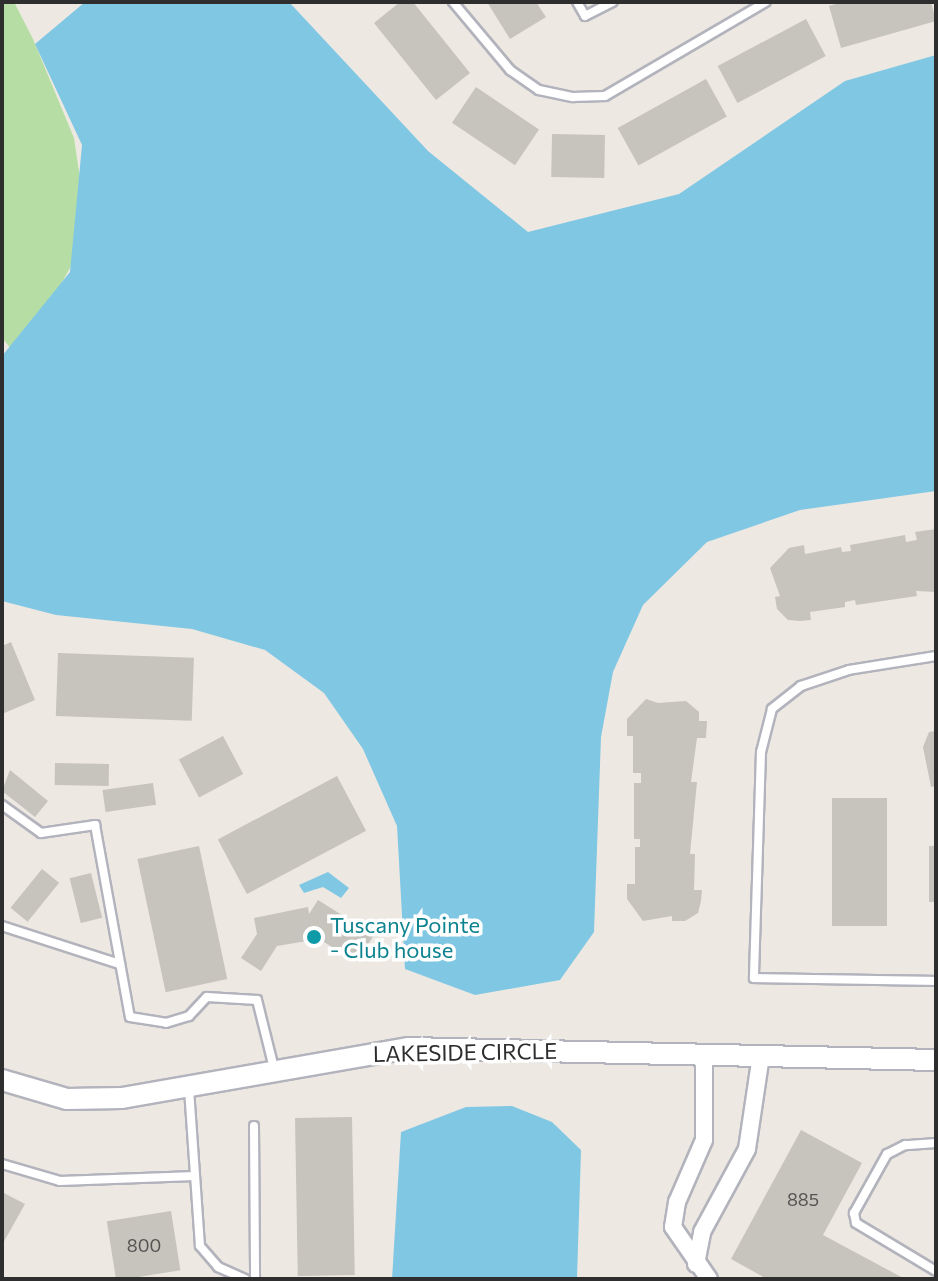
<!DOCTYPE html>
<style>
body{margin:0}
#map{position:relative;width:938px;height:1281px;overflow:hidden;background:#ede9e2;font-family:Commissioner,sans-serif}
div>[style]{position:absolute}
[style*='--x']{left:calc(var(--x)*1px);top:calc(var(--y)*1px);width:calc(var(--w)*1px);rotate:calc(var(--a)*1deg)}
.green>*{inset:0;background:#b6dea4}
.water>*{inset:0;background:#80c7e4}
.building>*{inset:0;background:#c7c3bd;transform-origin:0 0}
.roads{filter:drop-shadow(2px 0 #b2b3bc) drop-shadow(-2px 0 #b2b3bc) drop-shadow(0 2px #b2b3bc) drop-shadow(0 -2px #b2b3bc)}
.service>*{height:8px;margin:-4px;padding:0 4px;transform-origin:4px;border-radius:4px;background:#fff}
.minor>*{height:16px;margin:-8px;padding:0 8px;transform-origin:8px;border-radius:8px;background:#fff}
.tertiary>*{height:20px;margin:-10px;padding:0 10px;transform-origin:10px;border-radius:10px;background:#fff}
.dots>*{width:22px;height:22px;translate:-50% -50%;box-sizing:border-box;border:4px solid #fff;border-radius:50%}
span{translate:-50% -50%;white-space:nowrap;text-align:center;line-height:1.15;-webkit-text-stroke:7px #fff;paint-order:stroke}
.number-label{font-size:18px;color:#545352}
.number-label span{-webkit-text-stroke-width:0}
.culture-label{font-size:22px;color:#0d838f}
.left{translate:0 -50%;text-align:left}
.street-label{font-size:22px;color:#2e2e2e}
.frame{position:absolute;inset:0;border:4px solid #2e2e2e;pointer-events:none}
</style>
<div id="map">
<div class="green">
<div style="clip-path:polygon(2px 2px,14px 2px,33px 39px,74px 138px,82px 192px,75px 259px,46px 311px,13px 351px,2px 338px)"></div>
</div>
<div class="water">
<div style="clip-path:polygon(85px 2px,289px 2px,428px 151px,528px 232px,679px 194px,845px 81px,936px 55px,936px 491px,800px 510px,707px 542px,643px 605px,613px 672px,601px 737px,594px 932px,560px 980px,475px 995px,405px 969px,397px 826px,363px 749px,324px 693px,265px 650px,192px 629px,56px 615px,2px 601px,2px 356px,70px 272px,82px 145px,35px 44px)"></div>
<div style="clip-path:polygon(328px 872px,349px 888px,341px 898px,323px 887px,304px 893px,299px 885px)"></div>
<div style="clip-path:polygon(512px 1106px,552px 1122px,581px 1150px,577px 1279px,392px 1279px,401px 1132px,466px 1107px)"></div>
</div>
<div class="building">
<div style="clip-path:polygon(400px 2px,413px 2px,470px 73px,436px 100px,374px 23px)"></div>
<div style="clip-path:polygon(487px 2px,536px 2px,546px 17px,510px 39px)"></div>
<div style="clip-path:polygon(843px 2px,931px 2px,936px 21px,841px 48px,829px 6px)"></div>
<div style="left:806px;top:19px;width:42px;height:100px;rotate:62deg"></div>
<div style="left:706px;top:79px;width:43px;height:101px;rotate:61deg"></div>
<div style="left:476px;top:87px;width:76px;height:43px;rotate:34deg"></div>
<div style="left:552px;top:134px;width:53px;height:43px;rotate:1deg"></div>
<div style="clip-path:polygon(936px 529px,936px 592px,916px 591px,917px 596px,856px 605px,855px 600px,845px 602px,845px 607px,810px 612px,811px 620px,800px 621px,788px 620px,777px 609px,775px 597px,780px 596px,770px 568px,789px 548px,804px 545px,805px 554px,841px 547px,842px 552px,851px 551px,850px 545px,905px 535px,906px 542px,917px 540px,915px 532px)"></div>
<div style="clip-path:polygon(11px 642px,35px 700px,2px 714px,2px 646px)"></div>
<div style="left:58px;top:653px;width:136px;height:63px;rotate:2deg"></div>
<div style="clip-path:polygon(646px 699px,658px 703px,686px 701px,699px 712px,699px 721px,707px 721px,706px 738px,697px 738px,691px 782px,697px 782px,690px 854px,695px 854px,694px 890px,702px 890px,701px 901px,698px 913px,685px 921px,672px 921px,672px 916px,643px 921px,627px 899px,627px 884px,635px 884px,635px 847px,640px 847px,640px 839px,634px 839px,634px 783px,641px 783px,641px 773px,633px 773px,633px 736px,627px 736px,627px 719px)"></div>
<div style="clip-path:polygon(936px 731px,936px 786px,931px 787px,923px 747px,929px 732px)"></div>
<div style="left:223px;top:736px;width:43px;height:50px;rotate:62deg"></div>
<div style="left:55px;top:763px;width:54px;height:22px;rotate:1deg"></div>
<div style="clip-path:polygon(10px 770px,48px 801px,35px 817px,2px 791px)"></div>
<div style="left:337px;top:776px;width:62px;height:135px;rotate:62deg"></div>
<div style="left:153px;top:783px;width:22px;height:51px;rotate:82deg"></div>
<div style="left:832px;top:798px;width:55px;height:128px"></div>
<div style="left:199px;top:846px;width:136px;height:63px;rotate:78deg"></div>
<div style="left:929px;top:846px;width:7px;height:56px"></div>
<div style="left:42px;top:869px;width:22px;height:50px;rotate:39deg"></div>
<div style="left:91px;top:873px;width:46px;height:22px;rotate:76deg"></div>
<div style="clip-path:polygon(318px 900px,374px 935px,357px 962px,319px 939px,277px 946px,261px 971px,241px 958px,257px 934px,254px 918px,308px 907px,309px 914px)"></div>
<div style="left:352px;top:1117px;width:158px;height:57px;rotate:89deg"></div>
<div style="clip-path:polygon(801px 1130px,862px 1163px,823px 1235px,905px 1279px,767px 1279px,731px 1259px)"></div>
<div style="clip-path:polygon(2px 1192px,25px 1204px,2px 1245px)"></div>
<div style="left:171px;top:1211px;width:60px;height:65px;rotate:81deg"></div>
</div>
<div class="roads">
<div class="service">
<div style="--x:453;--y:2;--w:89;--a:50"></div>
<div style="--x:510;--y:70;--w:35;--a:35"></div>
<div style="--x:539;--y:90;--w:35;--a:12"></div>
<div style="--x:573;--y:97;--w:32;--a:-2"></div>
<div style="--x:605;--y:96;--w:186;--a:-30.3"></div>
<div style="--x:577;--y:2;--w:16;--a:60"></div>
<div style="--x:585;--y:16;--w:31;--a:-27"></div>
<div style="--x:936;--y:656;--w:88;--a:170.9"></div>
<div style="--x:849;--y:670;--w:51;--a:161.6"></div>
<div style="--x:801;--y:686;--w:37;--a:142"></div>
<div style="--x:772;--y:709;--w:44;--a:104.3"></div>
<div style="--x:761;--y:752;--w:226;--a:91.8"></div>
<div style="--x:754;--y:978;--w:182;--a:0.9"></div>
<div style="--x:2;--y:805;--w:48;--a:35.7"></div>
<div style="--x:41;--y:833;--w:55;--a:-8.4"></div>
<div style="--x:95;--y:825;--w:195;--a:79.7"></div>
<div style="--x:130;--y:1017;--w:36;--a:9"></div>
<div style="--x:166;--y:1023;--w:24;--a:-17"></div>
<div style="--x:189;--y:1016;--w:26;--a:-47"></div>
<div style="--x:207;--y:997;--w:50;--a:3.4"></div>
<div style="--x:257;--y:1000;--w:70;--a:76"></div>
<div style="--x:2;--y:926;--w:124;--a:17.9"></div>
<div style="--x:189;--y:1089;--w:157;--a:86"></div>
<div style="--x:200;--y:1246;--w:28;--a:49"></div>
<div style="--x:218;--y:1267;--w:30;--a:24"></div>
<div style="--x:254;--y:1126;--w:153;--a:89.6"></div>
<div style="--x:936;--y:1143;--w:31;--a:176"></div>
<div style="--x:905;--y:1145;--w:20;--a:153"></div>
<div style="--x:887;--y:1154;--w:68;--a:119.2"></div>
<div style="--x:854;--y:1213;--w:10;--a:79"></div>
<div style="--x:856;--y:1223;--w:93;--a:31"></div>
<div style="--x:2;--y:1164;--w:60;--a:16.3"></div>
<div style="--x:60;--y:1181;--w:135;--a:-2.1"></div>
</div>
<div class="minor">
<div style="--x:704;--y:1054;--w:86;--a:90"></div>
<div style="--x:704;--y:1140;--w:68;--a:113.5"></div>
<div style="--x:677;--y:1202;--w:25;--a:99"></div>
<div style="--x:673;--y:1227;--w:63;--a:55.3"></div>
<div style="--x:696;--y:1264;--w:33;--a:-79"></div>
<div style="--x:702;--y:1232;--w:94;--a:-61.5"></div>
<div style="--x:747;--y:1149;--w:95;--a:-81.5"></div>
</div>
<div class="tertiary">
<div style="--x:2;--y:1080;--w:68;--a:16.3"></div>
<div style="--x:67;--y:1099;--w:55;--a:-1"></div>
<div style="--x:122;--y:1098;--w:290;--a:-9.9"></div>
<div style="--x:408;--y:1048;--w:528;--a:1.3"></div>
</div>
</div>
<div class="dots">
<div style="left:314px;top:937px;background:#0f9aa8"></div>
</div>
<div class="number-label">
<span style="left:803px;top:1199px">885</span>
<span style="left:144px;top:1245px">800</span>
</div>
<div class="culture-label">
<span class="left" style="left:330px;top:937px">Tuscany Pointe<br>- Club house</span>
</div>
<div class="street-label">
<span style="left:465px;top:1052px;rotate:-1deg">LAKESIDE CIRCLE</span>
</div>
<div class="frame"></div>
</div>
